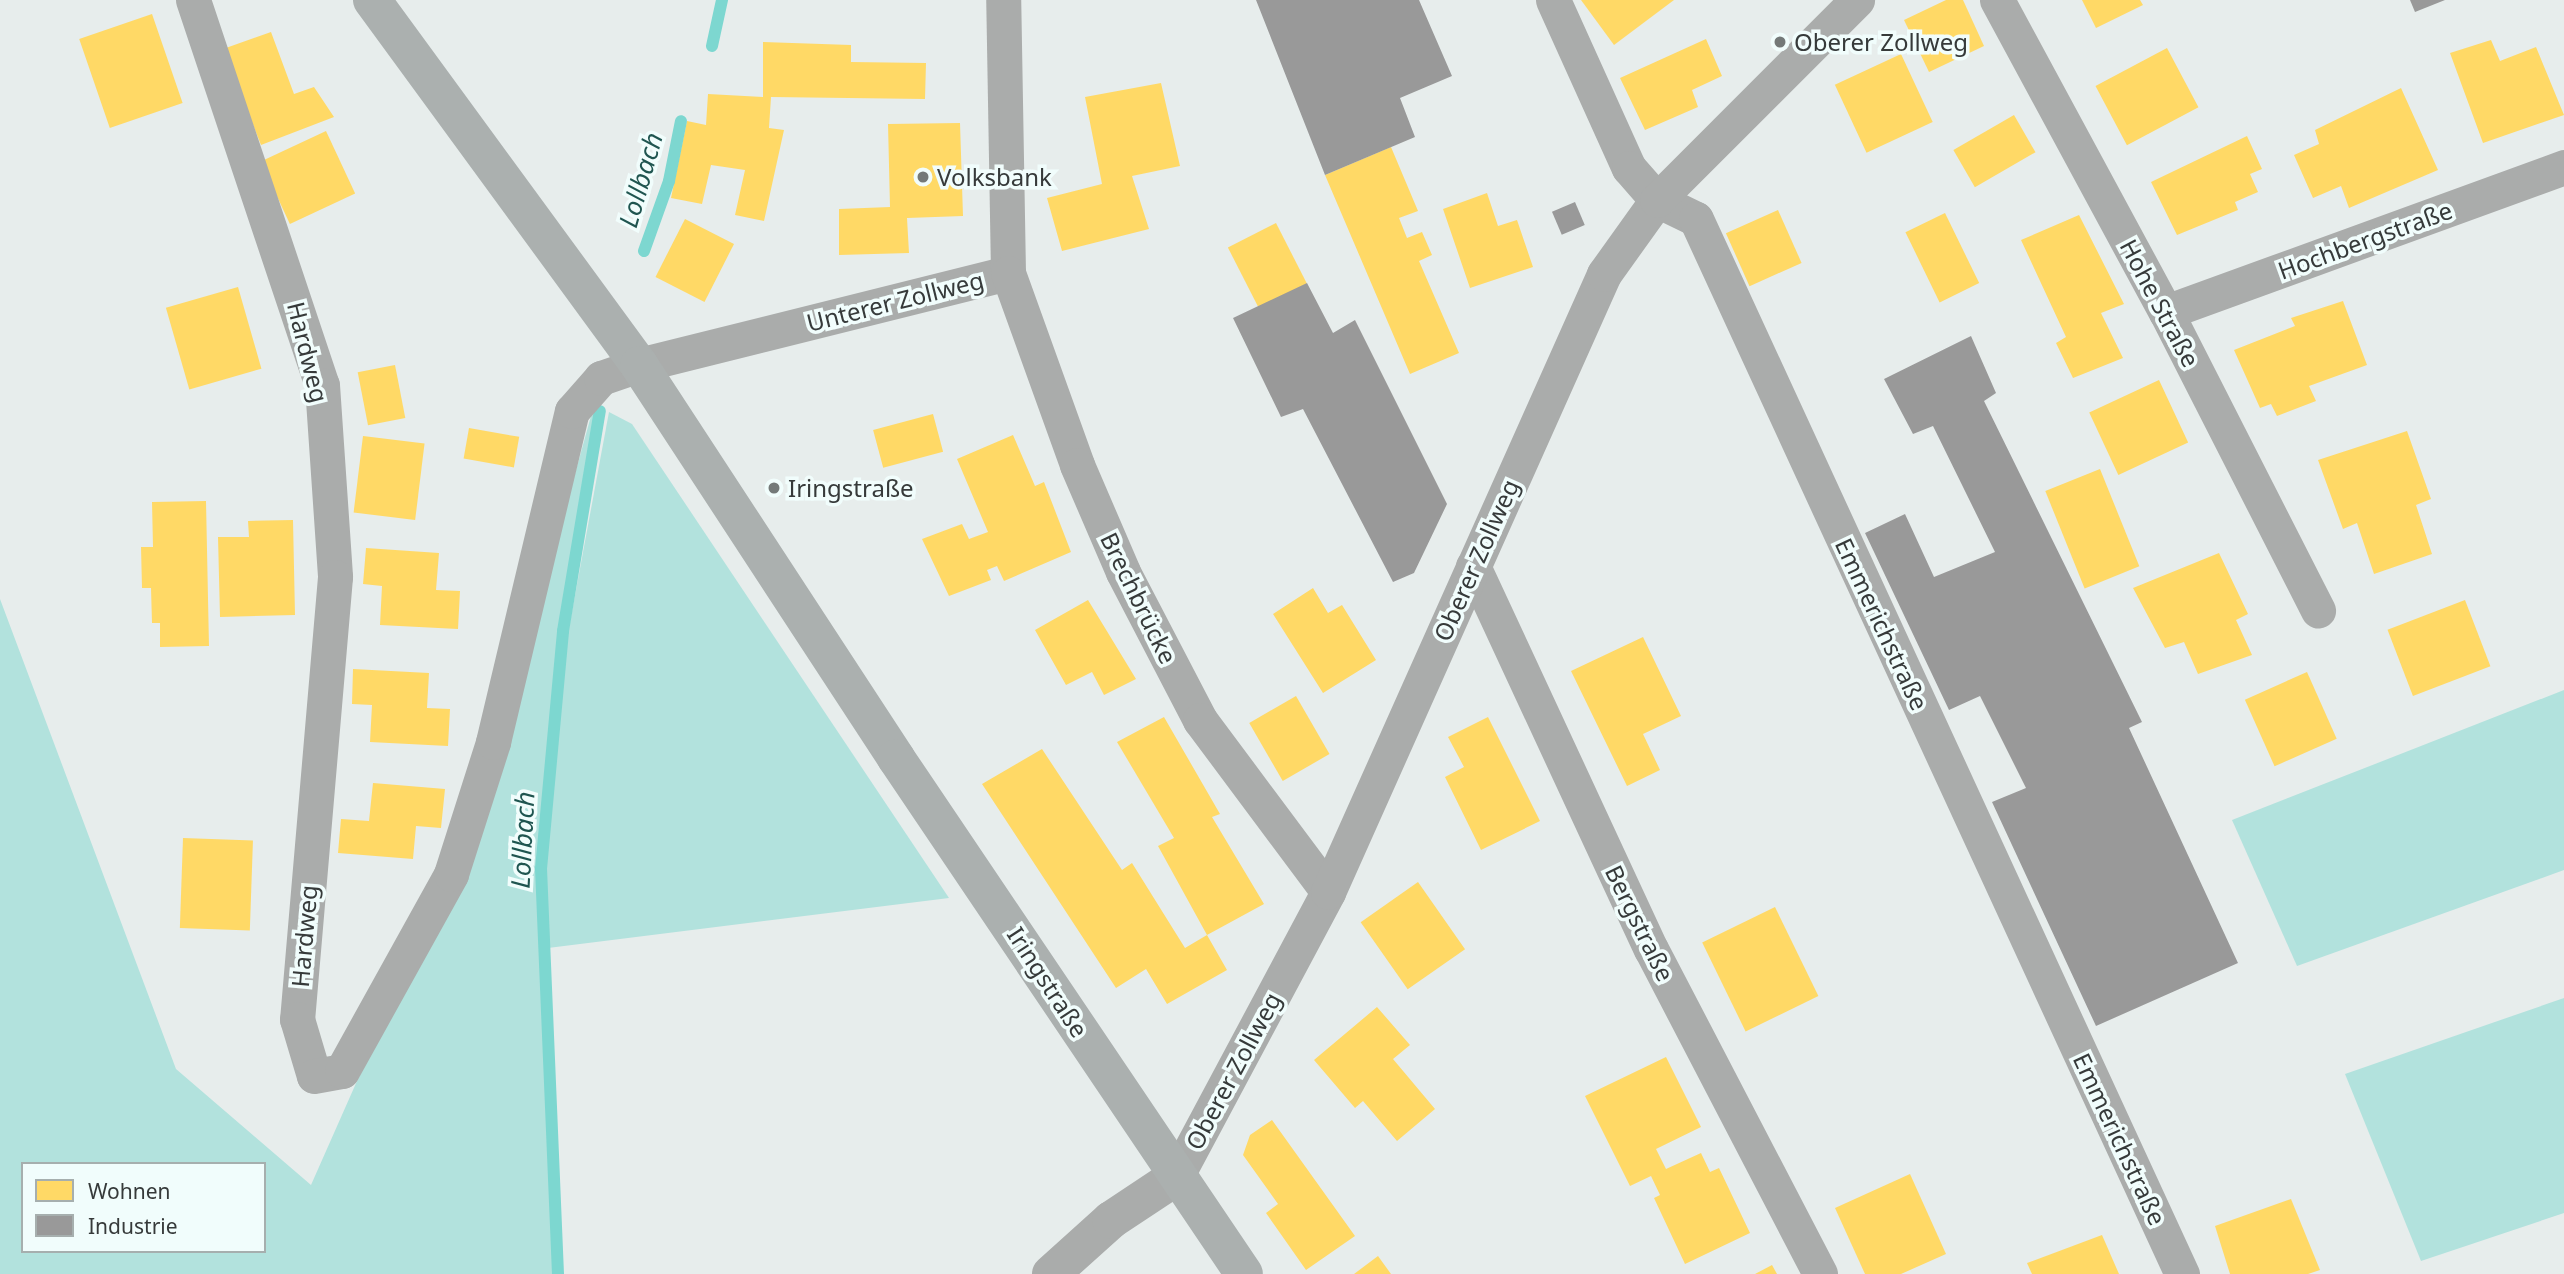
<!DOCTYPE html>
<meta charset="utf-8">
<style>
body{margin:0}
#map{position:relative;width:2564px;height:1274px;overflow:hidden;background:#e7edec;font-family:"Noto Sans",sans-serif}
div>[style]{position:absolute}
[style*='--x']{left:calc(var(--x)*1px);top:calc(var(--y)*1px);width:calc(var(--w)*1px);rotate:calc(var(--a)*1deg)}
.green>*{inset:0;background:#b2e2dd}
.homes>*{inset:0;background:#ffd966;transform-origin:0 0}
.industry>*{inset:0;background:#999;transform-origin:0 0}
.stream>*{height:12px;margin:-6px;padding:0 6px;transform-origin:6px;border-radius:6px;background:#7dd7d0}
.minor>*{height:35px;margin:-17.5px;padding:0 17.5px;transform-origin:17.5px;border-radius:17.5px;background:#aaacab}
.tertiary>*{height:38px;margin:-19px;padding:0 19px;transform-origin:19px;border-radius:19px;background:#aaacab}
.primary>*{height:38px;margin:-19px;padding:0 19px;transform-origin:19px;border-radius:19px;background:#abb0af}
.dots>*{width:19px;height:19px;translate:-50% -50%;box-sizing:border-box;border:4px solid #f1fdfc;border-radius:50%}
span{translate:-50% -50%;white-space:nowrap;text-align:center;line-height:1.15;-webkit-text-stroke:7px #f1fdfc;paint-order:stroke}
.poi-label{font-size:24px;color:#363a3a}
.left{translate:0 -50%;text-align:left}
.street-label{font-size:24px;color:#363a3a}
.water-label{font-size:26px;color:#1f5550;font-style:italic}
.legend{position:absolute;left:21px;top:1162px;width:245px;height:91px;box-sizing:border-box;background:#f1fdfc;border:2px solid #a6afae;margin:0;padding:9px 12px;list-style:none;font-size:21px;color:#363a3a}
.legend li{display:flex;align-items:center;gap:14px;height:35px}
.legend b{width:35px;border:2px solid #a6afae}
</style>
<div id="map">
<div class="green">
<div style="clip-path:polygon(evenodd,600px 411px,563px 631px,541px 869px,558px 1274px,0 1274px,0 599px,176px 1069px,311px 1185px,357px 1081px,463px 878px,591px 416px,600px 411px,23px 1164px,264px 1164px,264px 1251px,23px 1251px,23px 1164px)"></div>
<div style="clip-path:polygon(609px 412px,632px 424px,949px 898px,548px 948px,545px 869px,568px 633px)"></div>
<div style="clip-path:polygon(2564px 690px,2564px 870px,2297px 966px,2232px 820px)"></div>
<div style="clip-path:polygon(2564px 998px,2564px 1213px,2421px 1261px,2345px 1074px)"></div>
</div>
<div class="homes">
<div style="clip-path:polygon(1581px 0,1674px 0,1614px 45px)"></div>
<div style="clip-path:polygon(1946px 0,1963px 0,1984px 46px,1929px 72px,1904px 20px)"></div>
<div style="clip-path:polygon(2082px 0,2140px 0,2143px 5px,2096px 28px)"></div>
<div style="left:152px;top:14px;width:94px;height:77px;rotate:71deg"></div>
<div style="clip-path:polygon(271px 32px,294px 94px,314px 87px,334px 117px,261px 145px,223px 49px)"></div>
<div style="clip-path:polygon(1706px 39px,1722px 76px,1692px 90px,1698px 107px,1645px 130px,1620px 78px)"></div>
<div style="clip-path:polygon(2491px 40px,2500px 61px,2536px 47px,2564px 115px,2483px 143px,2450px 53px)"></div>
<div style="clip-path:polygon(763px 42px,851px 45px,851px 62px,926px 63px,925px 99px,771px 97px,769px 128px,784px 130px,764px 221px,735px 215px,745px 170px,711px 165px,702px 204px,671px 198px,687px 121px,706px 125px,708px 94px,763px 97px)"></div>
<div style="left:2167px;top:48px;width:67px;height:81px;rotate:62deg"></div>
<div style="left:1901px;top:54px;width:75px;height:73px;rotate:65deg"></div>
<div style="clip-path:polygon(1161px 83px,1180px 166px,1132px 176px,1149px 229px,1062px 251px,1047px 198px,1102px 184px,1085px 97px)"></div>
<div style="clip-path:polygon(2401px 88px,2438px 170px,2349px 208px,2341px 186px,2313px 198px,2294px 155px,2319px 144px,2315px 130px)"></div>
<div style="left:2014px;top:115px;width:43px;height:70px;rotate:60deg"></div>
<div style="clip-path:polygon(960px 123px,963px 216px,907px 218px,909px 253px,839px 255px,839px 209px,890px 207px,888px 124px)"></div>
<div style="left:326px;top:131px;width:69px;height:72px;rotate:65deg"></div>
<div style="clip-path:polygon(2247px 136px,2262px 169px,2250px 174px,2258px 192px,2235px 202px,2238px 210px,2177px 235px,2151px 182px)"></div>
<div style="clip-path:polygon(1391px 147px,1418px 211px,1399px 218px,1407px 238px,1422px 232px,1432px 255px,1419px 261px,1459px 353px,1410px 374px,1325px 175px)"></div>
<div style="clip-path:polygon(1487px 193px,1498px 226px,1517px 220px,1533px 267px,1470px 288px,1443px 209px)"></div>
<div style="left:1778px;top:210px;width:58px;height:57px;rotate:66deg"></div>
<div style="left:1945px;top:213px;width:78px;height:44px;rotate:64deg"></div>
<div style="clip-path:polygon(2079px 215px,2124px 304px,2101px 313px,2123px 358px,2073px 378px,2056px 343px,2066px 337px,2021px 240px)"></div>
<div style="left:685px;top:219px;width:55px;height:65px;rotate:27deg"></div>
<div style="left:1276px;top:223px;width:68px;height:54px;rotate:63deg"></div>
<div style="left:238px;top:287px;width:85px;height:75px;rotate:74deg"></div>
<div style="clip-path:polygon(2343px 301px,2367px 365px,2309px 386px,2316px 401px,2277px 416px,2271px 404px,2260px 408px,2234px 350px,2295px 326px,2291px 318px)"></div>
<div style="left:395px;top:365px;width:54px;height:38px;rotate:79deg"></div>
<div style="left:2159px;top:380px;width:69px;height:77px;rotate:65deg"></div>
<div style="left:933px;top:414px;width:39px;height:62px;rotate:75deg"></div>
<div style="left:469px;top:428px;width:51px;height:31px;rotate:10deg"></div>
<div style="clip-path:polygon(2407px 431px,2431px 499px,2416px 505px,2432px 554px,2374px 574px,2357px 523px,2343px 529px,2318px 460px)"></div>
<div style="clip-path:polygon(1013px 435px,1035px 486px,1044px 482px,1071px 552px,1004px 581px,997px 566px,987px 570px,991px 580px,949px 596px,922px 539px,962px 524px,969px 539px,988px 532px,957px 459px)"></div>
<div style="left:363px;top:436px;width:62px;height:77px;rotate:7deg"></div>
<div style="left:2100px;top:469px;width:105px;height:59px;rotate:68deg"></div>
<div style="clip-path:polygon(206px 501px,209px 646px,160px 647px,160px 623px,152px 623px,151px 588px,142px 588px,141px 547px,153px 547px,152px 502px)"></div>
<div style="clip-path:polygon(293px 520px,295px 615px,220px 617px,218px 537px,249px 537px,248px 521px)"></div>
<div style="clip-path:polygon(366px 548px,439px 553px,436px 590px,460px 591px,458px 629px,380px 625px,382px 586px,363px 584px)"></div>
<div style="clip-path:polygon(2219px 553px,2248px 614px,2236px 620px,2252px 655px,2198px 674px,2184px 642px,2165px 648px,2133px 588px)"></div>
<div style="clip-path:polygon(1313px 588px,1328px 613px,1342px 605px,1376px 660px,1323px 693px,1273px 614px)"></div>
<div style="clip-path:polygon(1088px 600px,1136px 679px,1104px 695px,1092px 672px,1066px 685px,1035px 630px)"></div>
<div style="left:2465px;top:600px;width:71px;height:83px;rotate:69deg"></div>
<div style="clip-path:polygon(1643px 637px,1681px 716px,1643px 734px,1660px 770px,1627px 786px,1571px 671px)"></div>
<div style="clip-path:polygon(353px 669px,429px 673px,427px 708px,450px 709px,448px 746px,370px 742px,372px 705px,352px 704px)"></div>
<div style="left:2307px;top:672px;width:73px;height:68px;rotate:66deg"></div>
<div style="left:1296px;top:696px;width:67px;height:54px;rotate:60deg"></div>
<div style="clip-path:polygon(1164px 717px,1220px 814px,1212px 817px,1264px 904px,1207px 935px,1158px 846px,1174px 838px,1117px 742px)"></div>
<div style="clip-path:polygon(1488px 717px,1540px 821px,1481px 850px,1445px 777px,1464px 767px,1448px 737px)"></div>
<div style="clip-path:polygon(1042px 749px,1122px 870px,1132px 863px,1185px 948px,1207px 935px,1227px 970px,1167px 1004px,1146px 969px,1116px 988px,982px 784px)"></div>
<div style="clip-path:polygon(373px 783px,445px 789px,441px 828px,416px 826px,413px 859px,338px 853px,341px 819px,369px 821px)"></div>
<div style="left:183px;top:838px;width:70px;height:90px;rotate:2deg"></div>
<div style="left:1418px;top:882px;width:82px;height:70px;rotate:55deg"></div>
<div style="left:1775px;top:907px;width:99px;height:81px;rotate:64deg"></div>
<div style="clip-path:polygon(1377px 1007px,1410px 1045px,1393px 1059px,1435px 1109px,1397px 1141px,1363px 1101px,1355px 1108px,1314px 1060px)"></div>
<div style="clip-path:polygon(1666px 1057px,1701px 1127px,1656px 1149px,1666px 1169px,1701px 1153px,1710px 1172px,1719px 1168px,1750px 1233px,1685px 1264px,1654px 1198px,1660px 1195px,1651px 1176px,1630px 1186px,1585px 1096px)"></div>
<div style="clip-path:polygon(1272px 1120px,1355px 1236px,1306px 1270px,1266px 1213px,1278px 1204px,1243px 1155px,1250px 1135px)"></div>
<div style="clip-path:polygon(1910px 1174px,1946px 1254px,1901px 1274px,1865px 1274px,1835px 1208px)"></div>
<div style="clip-path:polygon(2291px 1199px,2320px 1270px,2308px 1274px,2230px 1274px,2215px 1226px)"></div>
<div style="clip-path:polygon(2102px 1235px,2119px 1274px,2032px 1274px,2027px 1263px)"></div>
<div style="clip-path:polygon(1378px 1256px,1391px 1274px,1354px 1274px)"></div>
<div style="clip-path:polygon(1772px 1265px,1777px 1274px,1755px 1274px)"></div>
</div>
<div class="industry">
<div style="clip-path:polygon(1256px 0,1419px 0,1452px 76px,1400px 98px,1415px 137px,1325px 175px)"></div>
<div style="clip-path:polygon(2410px 0,2445px 0,2415px 12px)"></div>
<div style="left:1575px;top:202px;width:25px;height:25px;rotate:67deg"></div>
<div style="clip-path:polygon(1307px 283px,1333px 333px,1355px 320px,1447px 504px,1414px 573px,1393px 582px,1303px 409px,1281px 417px,1233px 318px)"></div>
<div style="clip-path:polygon(1971px 336px,1996px 393px,1984px 401px,2142px 722px,2129px 728px,2238px 963px,2096px 1026px,1992px 802px,2026px 788px,1980px 696px,1949px 710px,1865px 533px,1905px 514px,1934px 577px,1995px 552px,1933px 426px,1913px 434px,1884px 379px)"></div>
</div>
<div class="stream">
<div style="--x:712;--y:46;--w:47;--a:-77.7"></div>
<div style="--x:644;--y:251;--w:74;--a:-70.3"></div>
<div style="--x:669;--y:181;--w:61;--a:-78.7"></div>
<div style="--x:558;--y:1274;--w:405;--a:-92.4"></div>
<div style="--x:541;--y:869;--w:239;--a:-84.7"></div>
<div style="--x:563;--y:631;--w:223;--a:-80.5"></div>
</div>
<div class="minor">
<div style="--x:193;--y:0;--w:406;--a:71.5"></div>
<div style="--x:322;--y:385;--w:192;--a:86.1"></div>
<div style="--x:335;--y:577;--w:444;--a:94.9"></div>
<div style="--x:297;--y:1019;--w:59;--a:73.4"></div>
<div style="--x:314;--y:1076;--w:28;--a:-10"></div>
<div style="--x:342;--y:1071;--w:225;--a:-61"></div>
<div style="--x:451;--y:874;--w:139;--a:-72.3"></div>
<div style="--x:493;--y:742;--w:340;--a:-76.6"></div>
<div style="--x:572;--y:411;--w:44;--a:-48.7"></div>
<div style="--x:601;--y:378;--w:40;--a:-18.9"></div>
<div style="--x:639;--y:365;--w:380;--a:-14"></div>
<div style="--x:1008;--y:273;--w:273;--a:-91"></div>
<div style="--x:1553;--y:0;--w:184;--a:65.7"></div>
<div style="--x:1629;--y:168;--w:43;--a:48.8"></div>
<div style="--x:1657;--y:200;--w:43;--a:26"></div>
<div style="--x:1696;--y:219;--w:1162;--a:65.27"></div>
<div style="--x:1997;--y:0;--w:355;--a:61.6"></div>
<div style="--x:2166;--y:312;--w:335;--a:63"></div>
<div style="--x:1008;--y:273;--w:204;--a:70.2"></div>
<div style="--x:1077;--y:465;--w:116;--a:66.7"></div>
<div style="--x:1123;--y:572;--w:167;--a:62.5"></div>
<div style="--x:1200;--y:720;--w:214;--a:53.3"></div>
<div style="--x:2166;--y:312;--w:424;--a:-20"></div>
<div style="--x:1473;--y:566;--w:422;--a:65.1"></div>
<div style="--x:1651;--y:949;--w:366;--a:62.5"></div>
<div style="--x:1176;--y:1177;--w:323;--a:-61.9"></div>
<div style="--x:1328;--y:892;--w:677;--a:-65.93"></div>
<div style="--x:1604;--y:274;--w:91;--a:-54.4"></div>
<div style="--x:1657;--y:200;--w:283;--a:-45"></div>
</div>
<div class="tertiary">
<div style="--x:1051;--y:1274;--w:81;--a:-42"></div>
<div style="--x:1111;--y:1220;--w:78;--a:-33.5"></div>
</div>
<div class="primary">
<div style="--x:372;--y:0;--w:452;--a:53.8"></div>
<div style="--x:639;--y:365;--w:470;--a:56.8"></div>
<div style="--x:896;--y:758;--w:622;--a:56"></div>
</div>
<div class="dots">
<div style="left:1780px;top:42px;background:#747978"></div>
<div style="left:923px;top:177px;background:#747978"></div>
<div style="left:774px;top:488px;background:#747978"></div>
</div>
<div class="poi-label">
<span class="left" style="left:1794px;top:42px">Oberer Zollweg</span>
<span class="left" style="left:937px;top:177px">Volksbank</span>
<span class="left" style="left:788px;top:488px">Iringstraße</span>
</div>
<div class="street-label">
<span style="left:2365px;top:240px;rotate:-20deg">Hochbergstraße</span>
<span style="left:895px;top:301px;rotate:-14deg">Unterer Zollweg</span>
<span style="left:2160px;top:303px;rotate:62deg">Hohe Straße</span>
<span style="left:308px;top:352px;rotate:76deg">Hardweg</span>
<span style="left:1476px;top:560px;rotate:-66deg">Oberer Zollweg</span>
<span style="left:1139px;top:598px;rotate:64deg">Brechbrücke</span>
<span style="left:1882px;top:624px;rotate:65deg">Emmerichstraße</span>
<span style="left:1640px;top:923px;rotate:64deg">Bergstraße</span>
<span style="left:304px;top:936px;rotate:-85deg">Hardweg</span>
<span style="left:1048px;top:982px;rotate:57deg">Iringstraße</span>
<span style="left:1233px;top:1071px;rotate:-62deg">Oberer Zollweg</span>
<span style="left:2120px;top:1139px;rotate:65deg">Emmerichstraße</span>
</div>
<div class="water-label">
<span style="left:641px;top:180px;rotate:-74deg">Lollbach</span>
<span style="left:523px;top:840px;rotate:-87deg">Lollbach</span>
</div>
<ul class="legend">
<li><b style="height:19px;background:#ffd966"></b>Wohnen</li>
<li><b style="height:19px;background:#999"></b>Industrie</li>
</ul>
</div>
